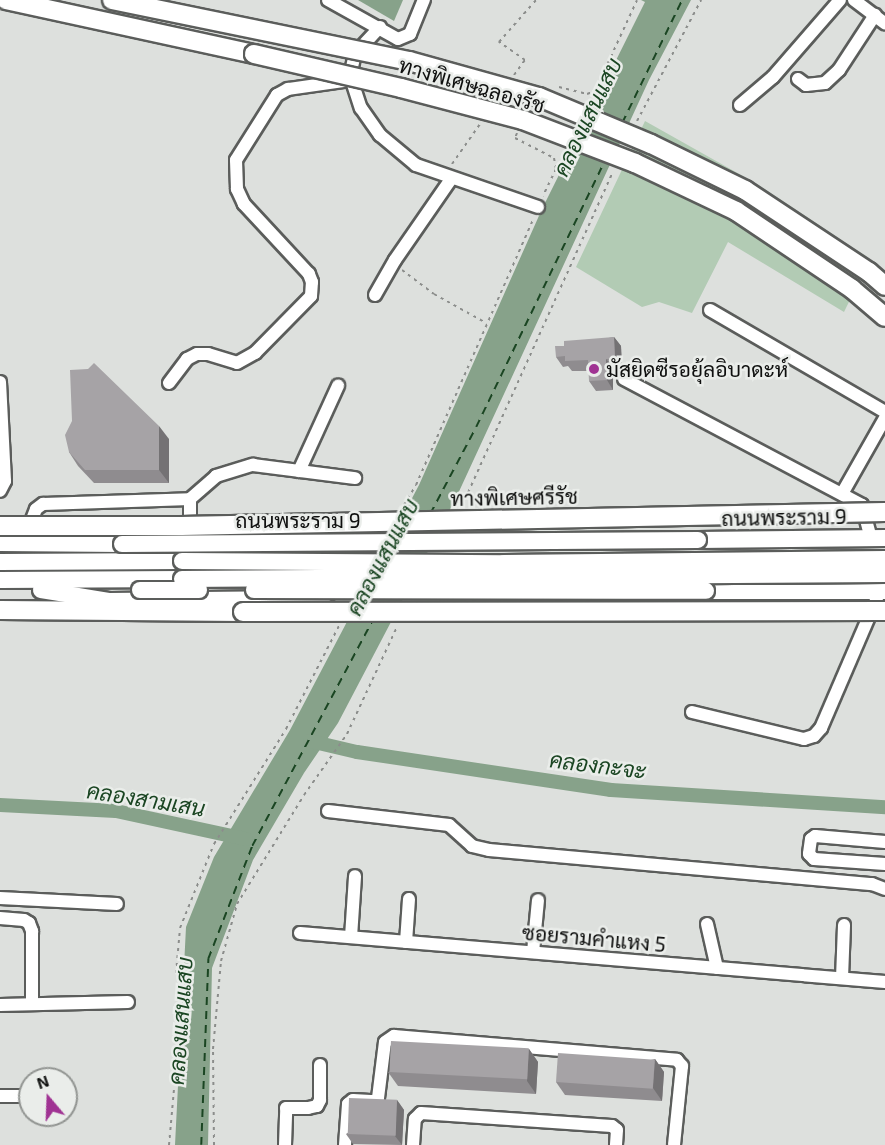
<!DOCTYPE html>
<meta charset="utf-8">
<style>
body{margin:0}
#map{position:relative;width:885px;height:1145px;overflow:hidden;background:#dde0dd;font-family:"Exo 2",Sarabun,sans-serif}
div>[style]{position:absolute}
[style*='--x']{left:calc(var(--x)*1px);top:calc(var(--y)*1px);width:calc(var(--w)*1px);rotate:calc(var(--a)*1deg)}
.green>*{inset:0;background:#b2cbb4}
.water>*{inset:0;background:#87a28a}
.canal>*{height:14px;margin:-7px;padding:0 7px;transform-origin:7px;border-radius:7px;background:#87a28a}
.ferry>*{height:1.5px;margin-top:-0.75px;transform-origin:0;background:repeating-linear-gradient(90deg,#1a4522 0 8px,transparent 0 14px)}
.path>*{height:2px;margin-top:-1px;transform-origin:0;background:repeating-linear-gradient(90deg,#8b8d8b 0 3px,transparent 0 7.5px)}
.roads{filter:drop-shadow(2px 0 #5b5d5b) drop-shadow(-2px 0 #5b5d5b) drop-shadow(0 2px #5b5d5b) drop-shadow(0 -2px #5b5d5b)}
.minor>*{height:12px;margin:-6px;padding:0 6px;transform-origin:6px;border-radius:6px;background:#fff}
.major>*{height:16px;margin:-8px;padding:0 8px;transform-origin:8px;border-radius:8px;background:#fff}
.highway>*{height:18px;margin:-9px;padding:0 9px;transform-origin:9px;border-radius:9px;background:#fff}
.bridges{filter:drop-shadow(2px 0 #5b5d5b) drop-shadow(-2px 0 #5b5d5b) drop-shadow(0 2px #5b5d5b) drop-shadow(0 -2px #5b5d5b)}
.major-bridge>*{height:16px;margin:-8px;padding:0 8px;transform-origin:8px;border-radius:8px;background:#fff}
.highway-bridge>*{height:18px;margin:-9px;padding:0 9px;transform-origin:9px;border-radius:9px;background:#fff}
.wall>*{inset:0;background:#8f8c8f}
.shaded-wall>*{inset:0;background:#747274}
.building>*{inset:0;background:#a6a3a6;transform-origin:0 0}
.dots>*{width:16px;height:16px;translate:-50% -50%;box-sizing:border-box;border:3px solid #eaedea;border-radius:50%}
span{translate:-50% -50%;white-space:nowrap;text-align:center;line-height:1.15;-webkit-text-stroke:5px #eaedea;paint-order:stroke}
.street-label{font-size:21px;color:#0f100f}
.poi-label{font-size:21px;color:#0f100f}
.left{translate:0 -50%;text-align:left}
.water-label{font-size:22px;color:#1a4522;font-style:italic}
.north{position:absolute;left:18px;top:1067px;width:60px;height:60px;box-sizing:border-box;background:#eaedea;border:2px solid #929592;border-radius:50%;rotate:341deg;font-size:16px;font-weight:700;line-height:24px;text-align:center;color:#0f100f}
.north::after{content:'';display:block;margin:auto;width:21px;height:27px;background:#a03393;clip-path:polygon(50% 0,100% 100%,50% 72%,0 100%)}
</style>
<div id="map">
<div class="green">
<div style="clip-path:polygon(645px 121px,757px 184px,870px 259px,844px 312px,728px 242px,692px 313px,659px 302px,642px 307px,576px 267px)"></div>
</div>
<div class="water">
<div style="clip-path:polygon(358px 0,403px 0,394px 21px)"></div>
<div style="clip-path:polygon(641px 0,691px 0,649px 80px,456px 498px,338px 723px,304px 773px,253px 860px,212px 968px,208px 1145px,175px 1145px,186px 927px,214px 857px,290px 730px,419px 485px,542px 209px,645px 2px)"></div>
</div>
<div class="canal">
<div style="--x:310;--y:741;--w:48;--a:13.2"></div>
<div style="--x:357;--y:752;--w:257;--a:8.5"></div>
<div style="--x:611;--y:790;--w:275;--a:3.6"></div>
<div style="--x:0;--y:805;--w:116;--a:3"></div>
<div style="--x:116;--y:811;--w:133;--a:12.2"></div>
</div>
<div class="ferry">
<div style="--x:622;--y:123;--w:137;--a:-64"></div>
<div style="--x:430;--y:514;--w:98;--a:-62.1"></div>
<div style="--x:476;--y:427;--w:297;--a:-64.2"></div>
<div style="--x:201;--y:1145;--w:186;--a:-87.8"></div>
<div style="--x:208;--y:959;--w:121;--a:-68.7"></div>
<div style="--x:252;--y:846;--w:255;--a:-61.9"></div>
</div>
<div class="path">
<div style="--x:514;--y:75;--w:19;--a:-54"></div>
<div style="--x:525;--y:60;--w:32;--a:-145"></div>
<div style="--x:499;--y:42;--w:56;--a:-48.6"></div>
<div style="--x:559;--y:87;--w:29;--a:14"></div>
<div style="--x:587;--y:94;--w:9;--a:-21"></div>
<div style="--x:595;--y:91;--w:100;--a:-65.2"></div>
<div style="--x:637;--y:121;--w:137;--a:-62.1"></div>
<div style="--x:517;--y:133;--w:5;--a:112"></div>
<div style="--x:515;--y:138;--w:44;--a:27.1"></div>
<div style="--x:554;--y:158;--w:11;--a:80"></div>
<div style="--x:556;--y:169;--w:30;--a:116"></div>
<div style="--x:452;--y:164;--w:49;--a:-55"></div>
<div style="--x:402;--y:270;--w:40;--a:37"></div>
<div style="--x:434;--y:294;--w:60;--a:29.1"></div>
<div style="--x:404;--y:505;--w:23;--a:-59"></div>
<div style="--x:416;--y:485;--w:292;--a:-66.2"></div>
<div style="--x:462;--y:506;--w:367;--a:-65.7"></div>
<div style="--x:169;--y:1145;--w:123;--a:-84.9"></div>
<div style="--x:180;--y:1022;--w:45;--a:-90"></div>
<div style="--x:180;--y:977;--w:6;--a:-135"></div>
<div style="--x:176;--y:973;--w:45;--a:-84.9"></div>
<div style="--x:180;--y:928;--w:91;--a:-68"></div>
<div style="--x:214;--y:844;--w:136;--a:-57.9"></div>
<div style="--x:286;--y:729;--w:116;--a:-62.8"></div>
<div style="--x:214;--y:1145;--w:96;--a:-90.6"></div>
<div style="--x:213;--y:1049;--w:88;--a:-84.8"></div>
<div style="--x:221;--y:961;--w:59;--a:-74.3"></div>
<div style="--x:237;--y:904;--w:128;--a:-58.4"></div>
<div style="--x:304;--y:795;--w:75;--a:-54.8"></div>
<div style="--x:347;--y:734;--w:118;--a:-65"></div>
</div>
<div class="roads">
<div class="minor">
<div style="--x:328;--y:0;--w:80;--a:29.1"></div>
<div style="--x:398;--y:39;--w:13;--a:-23"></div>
<div style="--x:410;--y:34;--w:37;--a:-68"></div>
<div style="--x:854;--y:0;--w:39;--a:37"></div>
<div style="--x:380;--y:27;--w:37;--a:133"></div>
<div style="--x:355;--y:54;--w:22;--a:103"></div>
<div style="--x:350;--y:75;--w:35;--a:72"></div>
<div style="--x:361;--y:108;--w:33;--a:55"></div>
<div style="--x:380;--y:135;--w:47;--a:39.8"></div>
<div style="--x:416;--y:165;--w:129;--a:19"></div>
<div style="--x:798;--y:79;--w:10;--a:37"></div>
<div style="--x:806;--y:85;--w:19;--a:-6"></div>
<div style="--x:825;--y:83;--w:19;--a:-43"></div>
<div style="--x:839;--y:70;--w:66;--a:-56.8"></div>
<div style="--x:740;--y:105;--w:43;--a:-40.3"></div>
<div style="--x:773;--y:77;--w:102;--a:-49"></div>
<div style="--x:375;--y:295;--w:40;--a:-60.3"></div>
<div style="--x:395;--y:260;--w:98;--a:-55.3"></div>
<div style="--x:710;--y:310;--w:203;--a:30.2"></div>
<div style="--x:624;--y:379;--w:269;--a:27.9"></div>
<div style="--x:862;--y:505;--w:34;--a:75"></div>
<div style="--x:0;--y:382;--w:99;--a:87.1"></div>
<div style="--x:5;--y:481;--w:11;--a:117"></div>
<div style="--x:169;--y:383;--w:30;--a:-53"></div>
<div style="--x:187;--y:359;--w:11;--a:-27"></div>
<div style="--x:197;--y:354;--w:11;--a:0"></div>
<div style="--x:208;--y:354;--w:30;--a:17"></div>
<div style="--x:237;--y:363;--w:21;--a:-29"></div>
<div style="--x:255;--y:353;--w:80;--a:-45.5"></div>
<div style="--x:311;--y:296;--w:14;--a:-86"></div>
<div style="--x:312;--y:282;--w:9;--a:-111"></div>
<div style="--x:309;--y:274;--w:96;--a:-132.9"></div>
<div style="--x:244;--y:204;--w:17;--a:-115"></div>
<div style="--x:237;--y:189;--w:29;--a:-92"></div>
<div style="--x:236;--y:160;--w:77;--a:-57.8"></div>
<div style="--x:277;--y:95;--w:13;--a:-29"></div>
<div style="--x:288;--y:89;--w:64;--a:-8.1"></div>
<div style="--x:299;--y:471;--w:94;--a:-65.4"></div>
<div style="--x:843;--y:492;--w:85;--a:-60.4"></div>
<div style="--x:190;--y:527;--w:28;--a:-90"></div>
<div style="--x:190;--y:499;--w:35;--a:-41"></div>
<div style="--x:216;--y:476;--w:39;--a:-17"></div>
<div style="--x:253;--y:465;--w:103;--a:7.3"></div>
<div style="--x:28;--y:530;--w:22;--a:-69"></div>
<div style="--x:36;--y:509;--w:9;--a:-36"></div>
<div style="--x:43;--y:504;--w:147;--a:-1.9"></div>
<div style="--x:692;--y:712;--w:115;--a:13.6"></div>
<div style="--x:804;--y:739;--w:10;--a:-17"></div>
<div style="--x:814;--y:736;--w:11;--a:-49"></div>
<div style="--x:821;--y:728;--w:149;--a:-66.7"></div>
<div style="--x:328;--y:811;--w:122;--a:6.6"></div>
<div style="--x:449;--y:825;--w:31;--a:42"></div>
<div style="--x:472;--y:846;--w:17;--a:13"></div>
<div style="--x:489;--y:850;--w:385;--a:5.1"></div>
<div style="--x:872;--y:884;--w:14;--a:21"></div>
<div style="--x:885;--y:842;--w:70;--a:-175.1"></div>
<div style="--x:815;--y:836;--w:5;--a:143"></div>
<div style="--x:811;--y:839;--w:15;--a:98"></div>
<div style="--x:809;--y:854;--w:7;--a:45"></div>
<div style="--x:814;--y:859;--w:71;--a:4"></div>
<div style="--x:0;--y:898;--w:117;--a:2.9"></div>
<div style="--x:0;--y:918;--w:24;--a:5"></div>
<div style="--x:24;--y:920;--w:6;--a:31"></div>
<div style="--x:29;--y:923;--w:9;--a:69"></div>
<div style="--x:32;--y:931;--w:73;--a:90"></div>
<div style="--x:707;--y:924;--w:45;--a:77.2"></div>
<div style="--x:300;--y:933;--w:587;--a:4.79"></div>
<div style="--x:351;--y:937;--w:61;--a:-86.2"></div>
<div style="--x:406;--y:942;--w:43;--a:-86"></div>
<div style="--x:533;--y:952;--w:52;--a:-84.5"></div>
<div style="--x:842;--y:978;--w:53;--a:-87.8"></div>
<div style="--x:0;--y:1005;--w:128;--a:-1.3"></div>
<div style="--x:0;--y:1096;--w:30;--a:0"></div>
<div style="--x:285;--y:1145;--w:37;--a:-88"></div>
<div style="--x:286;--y:1108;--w:22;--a:0"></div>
<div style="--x:308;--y:1108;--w:9;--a:-13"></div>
<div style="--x:317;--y:1106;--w:7;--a:-63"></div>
<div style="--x:320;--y:1100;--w:35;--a:-90"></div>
<div style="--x:345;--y:1145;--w:41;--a:-85.8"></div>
<div style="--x:348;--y:1104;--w:6;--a:-39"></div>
<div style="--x:353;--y:1100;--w:22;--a:3"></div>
<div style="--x:375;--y:1101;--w:4;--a:-45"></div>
<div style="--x:378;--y:1098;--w:56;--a:-82.9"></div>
<div style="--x:385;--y:1042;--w:11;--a:-34"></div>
<div style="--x:394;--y:1036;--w:284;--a:4.8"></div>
<div style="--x:677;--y:1060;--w:8;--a:50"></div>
<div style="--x:682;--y:1066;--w:79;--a:95.8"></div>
<div style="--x:413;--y:1145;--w:26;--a:-86"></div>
<div style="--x:415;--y:1119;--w:8;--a:-45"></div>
<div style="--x:421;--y:1113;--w:191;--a:3.9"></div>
<div style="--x:612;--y:1126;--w:6;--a:39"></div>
<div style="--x:617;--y:1130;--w:15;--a:94"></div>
</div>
<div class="major">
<div style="--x:698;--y:540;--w:187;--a:-0.6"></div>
<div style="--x:0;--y:543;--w:122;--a:0.5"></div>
<div style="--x:44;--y:543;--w:59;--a:-12.6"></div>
<div style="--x:0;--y:562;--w:182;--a:-0.3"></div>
<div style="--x:0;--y:580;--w:182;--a:-0.3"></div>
<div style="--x:41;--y:590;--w:70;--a:9.1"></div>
<div style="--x:110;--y:601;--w:207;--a:-0.6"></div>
<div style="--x:317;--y:599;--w:26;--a:-31"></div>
<div style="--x:339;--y:586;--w:17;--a:-73"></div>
<div style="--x:344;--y:570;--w:21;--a:-95"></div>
<div style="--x:342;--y:549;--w:17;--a:-118"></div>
<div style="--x:334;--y:534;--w:15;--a:-157"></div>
<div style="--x:320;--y:528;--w:9;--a:180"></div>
<div style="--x:706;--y:591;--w:179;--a:0"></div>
</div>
<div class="highway">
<div style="--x:6;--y:0;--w:254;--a:12.3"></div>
<div style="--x:0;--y:610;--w:243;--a:0.5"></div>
</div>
</div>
<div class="bridges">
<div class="major-bridge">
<div style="--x:122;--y:544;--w:576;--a:-0.4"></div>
<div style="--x:182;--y:561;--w:322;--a:0.4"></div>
<div style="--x:504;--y:563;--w:381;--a:-0.6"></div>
<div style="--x:182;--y:579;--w:703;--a:-0.41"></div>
<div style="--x:140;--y:590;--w:59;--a:0"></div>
<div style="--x:254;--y:590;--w:452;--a:0.1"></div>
</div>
<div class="highway-bridge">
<div style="--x:112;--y:0;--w:303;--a:11.6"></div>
<div style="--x:409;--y:61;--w:135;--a:15.5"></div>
<div style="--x:539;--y:97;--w:121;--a:22.8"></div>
<div style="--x:651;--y:144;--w:105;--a:26.1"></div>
<div style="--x:745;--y:190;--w:149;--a:33.5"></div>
<div style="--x:869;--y:272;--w:21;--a:41"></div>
<div style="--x:254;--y:54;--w:151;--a:13"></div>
<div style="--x:401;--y:88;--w:126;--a:14.7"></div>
<div style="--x:523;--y:120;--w:120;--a:21"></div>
<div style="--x:635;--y:163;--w:112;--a:25.4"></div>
<div style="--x:736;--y:211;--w:140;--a:33.9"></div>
<div style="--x:852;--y:289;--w:43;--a:40.3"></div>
<div style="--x:0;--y:526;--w:181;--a:0"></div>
<div style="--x:181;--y:526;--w:704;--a:-1.14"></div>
<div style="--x:243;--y:612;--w:642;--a:-0.09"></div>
</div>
</div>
<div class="wall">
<div style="clip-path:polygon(614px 337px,621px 346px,622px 369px,613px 369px,613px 390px,596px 391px,589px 381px,589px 371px,572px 371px,568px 366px,563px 367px,556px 357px,564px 346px)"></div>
<div style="clip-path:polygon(169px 439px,169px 483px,94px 483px,78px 466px,69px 452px)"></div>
<div style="clip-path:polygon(529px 1049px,538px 1062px,536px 1094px,398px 1086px,388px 1072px)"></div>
<div style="clip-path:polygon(655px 1059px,664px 1072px,662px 1101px,565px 1095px,556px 1082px)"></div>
<div style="clip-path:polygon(397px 1100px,404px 1110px,402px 1145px,353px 1144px,346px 1134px)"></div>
</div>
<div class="shaded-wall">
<div style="clip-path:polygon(614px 337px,621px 346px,622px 369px,615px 359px)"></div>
<div style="clip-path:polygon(606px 359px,613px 369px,613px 390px,607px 380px)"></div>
<div style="clip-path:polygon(159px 426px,169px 439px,169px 483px,159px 470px)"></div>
<div style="clip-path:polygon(529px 1049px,538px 1062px,536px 1094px,527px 1081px)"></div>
<div style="clip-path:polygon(655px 1059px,664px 1072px,662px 1101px,653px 1088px)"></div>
<div style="clip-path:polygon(397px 1100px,404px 1110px,402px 1145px,395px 1136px)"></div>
</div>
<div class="building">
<div style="clip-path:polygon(614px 337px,615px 359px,606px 359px,607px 380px,589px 381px,588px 360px,565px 361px,565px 356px,556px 357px,555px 346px,564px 346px,564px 341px)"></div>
<div style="clip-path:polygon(94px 363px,159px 426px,159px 470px,85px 470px,69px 452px,65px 435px,72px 421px,70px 370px,88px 369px)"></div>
<div style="left:391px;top:1041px;width:138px;height:31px;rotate:3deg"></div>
<div style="left:558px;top:1053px;width:97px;height:29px;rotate:4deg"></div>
<div style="left:349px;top:1098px;width:48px;height:36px;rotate:2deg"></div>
</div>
<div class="dots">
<div style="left:594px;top:369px;background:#a03393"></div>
</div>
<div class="street-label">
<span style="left:472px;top:85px;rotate:16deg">ทางพิเศษฉลองรัช</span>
<span style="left:514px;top:497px;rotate:-1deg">ทางพิเศษศรีรัช</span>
<span style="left:784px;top:517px;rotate:-1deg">ถนนพระราม 9</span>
<span style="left:298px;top:520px">ถนนพระราม 9</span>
<span style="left:594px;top:938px;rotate:5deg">ซอยรามคำแหง 5</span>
</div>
<div class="poi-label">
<span class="left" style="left:606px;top:369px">มัสยิดซีรอยุ้ลอิบาดะห์</span>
</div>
<div class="water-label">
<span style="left:587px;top:117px;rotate:-64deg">คลองแสนแสบ</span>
<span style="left:382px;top:557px;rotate:-62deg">คลองแสนแสบ</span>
<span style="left:598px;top:765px;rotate:7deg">คลองกะจะ</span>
<span style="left:146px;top:799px;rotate:9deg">คลองสามเสน</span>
<span style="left:180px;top:1021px;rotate:-86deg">คลองแสนแสบ</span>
</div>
<div class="north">N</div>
</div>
